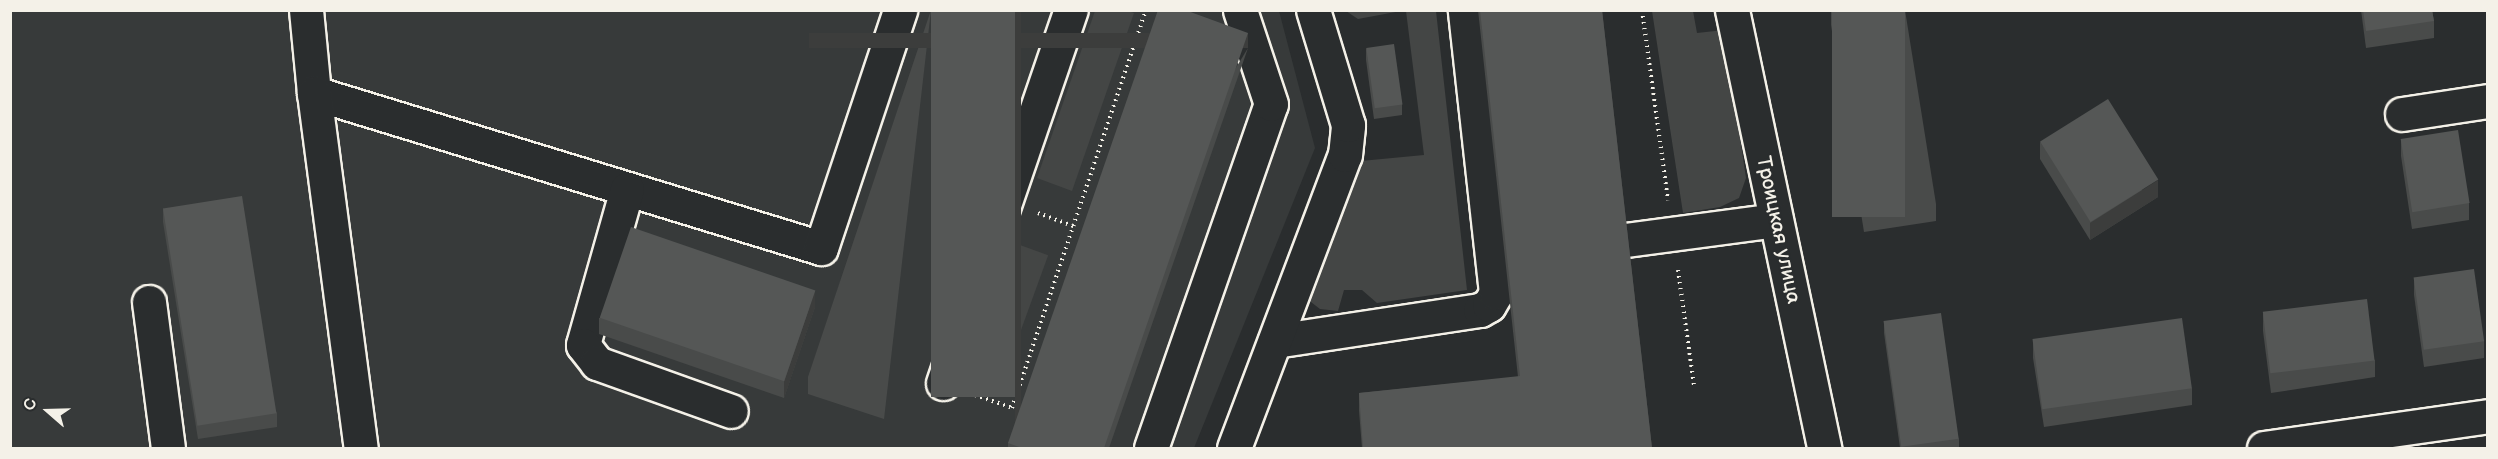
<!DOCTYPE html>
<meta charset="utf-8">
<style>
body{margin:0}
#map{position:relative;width:2498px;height:459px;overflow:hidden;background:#2a2d2e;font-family:"Balsamiq Sans",sans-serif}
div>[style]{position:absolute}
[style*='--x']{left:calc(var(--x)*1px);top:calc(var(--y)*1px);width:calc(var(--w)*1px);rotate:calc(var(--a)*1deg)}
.built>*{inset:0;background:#373a3a}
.green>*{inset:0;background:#444645;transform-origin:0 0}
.path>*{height:4px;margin-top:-2px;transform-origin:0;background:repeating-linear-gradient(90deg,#f4f1e8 0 1.5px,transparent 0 6px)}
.roads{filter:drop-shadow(2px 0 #f4f1e8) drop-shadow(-2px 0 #f4f1e8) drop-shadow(0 2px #f4f1e8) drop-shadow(0 -2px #f4f1e8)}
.minor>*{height:33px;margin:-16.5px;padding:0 16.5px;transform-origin:16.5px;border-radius:16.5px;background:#2a2d2e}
.wall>*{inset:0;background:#494b4a}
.shaded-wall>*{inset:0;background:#3c3d3c;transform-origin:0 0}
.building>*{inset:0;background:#555756;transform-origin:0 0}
span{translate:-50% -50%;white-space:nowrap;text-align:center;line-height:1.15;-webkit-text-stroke:4.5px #2a2d2e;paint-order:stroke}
.street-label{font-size:20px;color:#f4f1e8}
.frame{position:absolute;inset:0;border:12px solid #f4f1e8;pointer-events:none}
.north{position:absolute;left:18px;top:381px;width:60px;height:60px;-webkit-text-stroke:4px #2a2d2e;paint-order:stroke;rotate:290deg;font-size:16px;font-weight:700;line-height:24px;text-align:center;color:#f4f1e8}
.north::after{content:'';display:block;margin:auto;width:21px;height:27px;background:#f4f1e8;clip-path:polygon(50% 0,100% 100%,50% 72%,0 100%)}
</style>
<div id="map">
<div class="built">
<div style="clip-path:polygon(10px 11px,1279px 11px,1315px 148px,1194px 448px,11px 448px)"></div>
</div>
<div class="green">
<div style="clip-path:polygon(1128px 11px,1134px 13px,1072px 191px,1037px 178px,1095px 11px)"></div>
<div style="clip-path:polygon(1346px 11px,1401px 11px,1358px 19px)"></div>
<div style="clip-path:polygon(1406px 11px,1436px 11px,1467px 290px,1377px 303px,1362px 290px,1344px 290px,1338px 311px,1320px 309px,1307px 299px,1361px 161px,1424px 155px)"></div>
<div style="clip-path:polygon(1652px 11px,1693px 11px,1697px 33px,1724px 30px,1746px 178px,1739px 198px,1720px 207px,1683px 213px)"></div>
<div style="left:1020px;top:245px;width:30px;height:148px;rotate:20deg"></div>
</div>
<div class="path">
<div style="--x:1642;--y:10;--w:192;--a:82.2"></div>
<div style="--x:1038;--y:213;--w:40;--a:20.2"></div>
<div style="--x:1678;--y:270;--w:116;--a:82.1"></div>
<div style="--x:975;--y:395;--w:39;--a:19"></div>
<div style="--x:1012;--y:408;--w:420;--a:-71.4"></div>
</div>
<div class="roads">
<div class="minor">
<div style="--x:306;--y:10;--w:83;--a:84.5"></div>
<div style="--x:314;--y:93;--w:530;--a:17"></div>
<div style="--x:821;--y:248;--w:251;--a:-71.6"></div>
<div style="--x:1732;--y:10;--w:448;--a:78.1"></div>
<div style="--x:314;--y:93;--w:358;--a:82.5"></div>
<div style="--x:2402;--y:114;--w:87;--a:-8.6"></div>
<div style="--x:627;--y:189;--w:162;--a:105.8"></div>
<div style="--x:583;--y:345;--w:23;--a:52"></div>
<div style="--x:597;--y:363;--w:142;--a:19.7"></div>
<div style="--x:1626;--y:240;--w:151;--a:-7.6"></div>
<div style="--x:149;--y:302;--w:147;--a:82.6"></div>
<div style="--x:1275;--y:341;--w:207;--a:-8.6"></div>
<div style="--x:1480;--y:310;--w:10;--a:-29"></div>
<div style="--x:1489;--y:305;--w:14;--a:-60"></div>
<div style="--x:1496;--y:293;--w:285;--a:-96.3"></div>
<div style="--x:943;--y:383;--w:394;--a:-71.1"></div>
<div style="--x:1151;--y:448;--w:364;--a:-70.8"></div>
<div style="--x:1271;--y:104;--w:99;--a:-108.3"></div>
<div style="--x:1234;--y:448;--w:313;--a:-69.3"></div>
<div style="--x:1345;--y:155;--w:30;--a:-84"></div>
<div style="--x:1348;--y:125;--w:120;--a:-106.9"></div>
<div style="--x:2264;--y:448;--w:226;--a:-8.1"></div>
</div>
</div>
<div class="wall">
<div style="clip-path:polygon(931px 10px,884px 419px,808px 394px,808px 377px)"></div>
<div style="clip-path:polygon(1478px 10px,1602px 10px,1652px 448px,1362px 448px,1359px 411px,1359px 393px,1518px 377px)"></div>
<div style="clip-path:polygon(1831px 10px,1905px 10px,1936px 204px,1936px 221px,1864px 232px,1831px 25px)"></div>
<div style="clip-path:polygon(2361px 10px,2432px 10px,2434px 21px,2434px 38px,2366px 48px)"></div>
<div style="clip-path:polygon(1248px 48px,1109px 448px,1008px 448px,1008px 443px)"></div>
<div style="clip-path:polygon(1366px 48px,1402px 104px,1402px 115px,1374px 119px,1366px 60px)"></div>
<div style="clip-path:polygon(2401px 139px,2469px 203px,2469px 220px,2412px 229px,2401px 156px)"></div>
<div style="clip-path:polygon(2040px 142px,2158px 197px,2090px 240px,2040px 159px)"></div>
<div style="clip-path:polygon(163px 208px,277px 413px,277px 427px,198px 439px,163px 222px)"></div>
<div style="clip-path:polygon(2414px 278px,2484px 341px,2484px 358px,2424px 367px,2414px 295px)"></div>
<div style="clip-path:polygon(815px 307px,784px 398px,599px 334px,599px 318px)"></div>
<div style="clip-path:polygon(2263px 314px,2375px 360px,2375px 377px,2271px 393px,2263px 331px)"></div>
<div style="clip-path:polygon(1884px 322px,1959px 439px,1959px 448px,1900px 448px,1884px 333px)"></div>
<div style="clip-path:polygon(2033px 341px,2192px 388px,2192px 405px,2044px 427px,2033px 358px)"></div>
</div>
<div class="shaded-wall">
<div style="left:1015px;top:10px;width:6px;height:413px"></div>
<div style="left:1248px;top:33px;width:15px;height:439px;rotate:90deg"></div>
<div style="clip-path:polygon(2158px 180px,2158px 197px,2090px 240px,2090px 223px)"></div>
<div style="clip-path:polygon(815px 291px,815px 307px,784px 398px,784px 382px)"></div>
</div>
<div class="building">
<div style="left:931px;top:10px;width:84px;height:387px"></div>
<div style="clip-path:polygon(1158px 10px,1185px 10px,1248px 33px,1104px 448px,1022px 448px,1008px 443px)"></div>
<div style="clip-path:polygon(1480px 10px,1602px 10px,1652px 448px,1363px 448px,1359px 393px,1520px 376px)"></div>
<div style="left:1832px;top:10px;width:73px;height:207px"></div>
<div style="clip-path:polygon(2363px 10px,2432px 10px,2434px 21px,2366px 31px)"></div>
<div style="left:1394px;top:44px;width:61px;height:28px;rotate:82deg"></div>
<div style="left:2108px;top:99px;width:95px;height:80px;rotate:58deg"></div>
<div style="left:2458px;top:130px;width:74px;height:58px;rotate:81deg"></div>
<div style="left:242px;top:196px;width:220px;height:80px;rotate:81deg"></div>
<div style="left:631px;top:227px;width:195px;height:96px;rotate:19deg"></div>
<div style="left:2474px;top:269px;width:73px;height:61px;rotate:82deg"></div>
<div style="left:2367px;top:299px;width:62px;height:105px;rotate:83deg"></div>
<div style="left:1941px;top:313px;width:127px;height:58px;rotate:82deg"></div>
<div style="left:2182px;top:318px;width:71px;height:151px;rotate:82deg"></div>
</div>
<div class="street-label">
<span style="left:1778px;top:230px;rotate:78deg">Троицкая улица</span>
</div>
<div class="frame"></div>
<div class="north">С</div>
</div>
